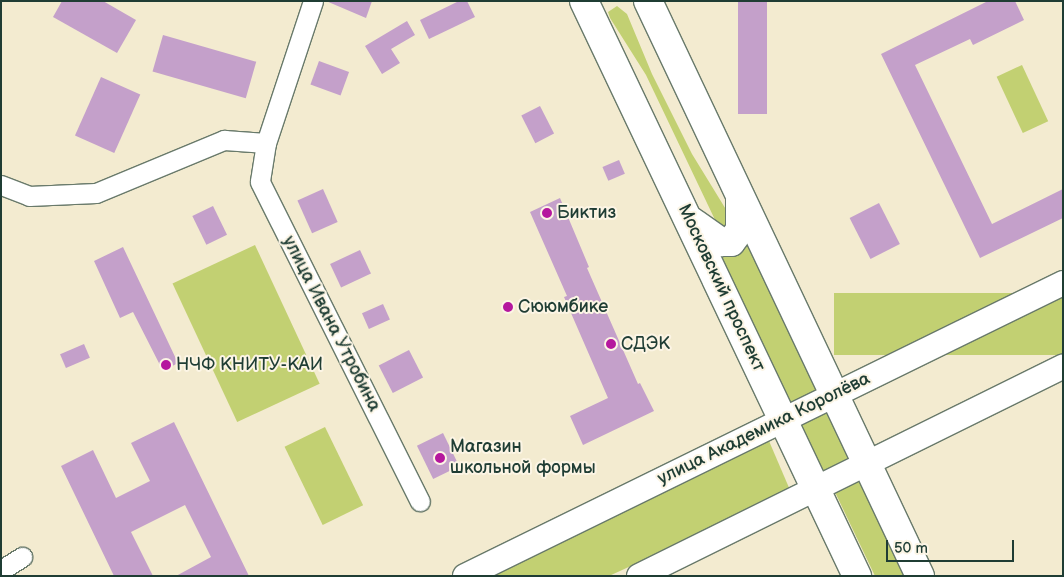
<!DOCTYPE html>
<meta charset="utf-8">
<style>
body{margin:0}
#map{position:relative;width:1064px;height:577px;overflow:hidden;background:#f3ebd0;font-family:"Balsamiq Sans",sans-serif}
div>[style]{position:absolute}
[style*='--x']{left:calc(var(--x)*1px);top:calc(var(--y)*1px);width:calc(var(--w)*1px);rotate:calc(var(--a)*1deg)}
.green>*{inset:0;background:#c2d072;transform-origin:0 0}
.building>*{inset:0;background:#c4a0ca;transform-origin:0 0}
.roads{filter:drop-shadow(1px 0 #697a6b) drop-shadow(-1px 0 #697a6b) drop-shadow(0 1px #697a6b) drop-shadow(0 -1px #697a6b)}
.minor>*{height:19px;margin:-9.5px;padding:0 9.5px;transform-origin:9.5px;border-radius:9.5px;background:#fff}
.tertiary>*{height:24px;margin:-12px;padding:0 12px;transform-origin:12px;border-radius:12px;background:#fff}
.secondary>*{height:28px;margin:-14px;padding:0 14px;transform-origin:14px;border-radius:14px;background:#fff}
.dots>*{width:14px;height:14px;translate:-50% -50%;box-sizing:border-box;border:2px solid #fcf5e5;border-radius:50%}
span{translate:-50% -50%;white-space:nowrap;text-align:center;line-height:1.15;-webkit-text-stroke:4px #fcf5e5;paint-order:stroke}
.poi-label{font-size:18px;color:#1f3d34}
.left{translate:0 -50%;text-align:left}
.street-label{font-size:18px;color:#1f3d34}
.frame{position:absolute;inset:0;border:2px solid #1f3d34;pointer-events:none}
.scale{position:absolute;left:886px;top:540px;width:128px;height:22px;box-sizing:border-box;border:2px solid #1f3d34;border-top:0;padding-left:6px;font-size:15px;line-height:18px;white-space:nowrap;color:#1f3d34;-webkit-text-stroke:4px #fcf5e5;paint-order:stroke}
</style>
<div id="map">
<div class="green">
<div style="clip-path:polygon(617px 6px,627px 14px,652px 74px,692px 154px,730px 216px,728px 226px,723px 228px,717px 224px,646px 75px,610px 18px,608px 12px)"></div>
<div style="left:1022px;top:65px;width:62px;height:28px;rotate:65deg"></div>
<div style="left:745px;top:237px;width:170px;height:31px;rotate:65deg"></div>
<div style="left:255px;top:245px;width:153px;height:91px;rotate:65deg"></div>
<div style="left:1063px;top:293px;width:62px;height:229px;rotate:90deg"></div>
<div style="left:827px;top:410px;width:56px;height:30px;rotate:66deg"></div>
<div style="left:325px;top:427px;width:87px;height:45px;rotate:64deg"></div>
<div style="clip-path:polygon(766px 434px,790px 490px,740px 516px,609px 576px,483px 576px)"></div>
<div style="clip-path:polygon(858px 479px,905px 576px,875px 576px,834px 490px)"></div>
</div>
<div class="building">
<div style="clip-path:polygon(62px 1px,103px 1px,136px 20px,117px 53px,53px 17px)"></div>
<div style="clip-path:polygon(326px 1px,372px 1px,366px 18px)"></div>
<div style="clip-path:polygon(459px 1px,467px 1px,475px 17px,429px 39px,420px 20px)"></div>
<div style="left:738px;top:1px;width:29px;height:113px"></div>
<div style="clip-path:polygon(988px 1px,1015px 1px,1024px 20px,973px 45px,970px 39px,915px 65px,992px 224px,1063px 189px,1063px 218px,980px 258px,881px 54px)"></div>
<div style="clip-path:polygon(407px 21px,415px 35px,391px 49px,400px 63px,382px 74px,365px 46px)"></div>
<div style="left:163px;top:35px;width:97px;height:38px;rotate:16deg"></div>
<div style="left:319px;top:61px;width:32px;height:25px;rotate:20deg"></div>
<div style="left:101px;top:77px;width:43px;height:64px;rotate:24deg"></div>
<div style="left:540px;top:106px;width:31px;height:21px;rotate:63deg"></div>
<div style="left:619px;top:160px;width:15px;height:18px;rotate:67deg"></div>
<div style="left:323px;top:189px;width:36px;height:28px;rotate:66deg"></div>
<div style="clip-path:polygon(560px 198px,589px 267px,587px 268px,638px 384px,640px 383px,654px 411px,583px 445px,570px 416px,608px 398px,564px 297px,567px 296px,530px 212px)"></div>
<div style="left:879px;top:203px;width:46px;height:33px;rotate:63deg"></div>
<div style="left:213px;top:206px;width:32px;height:23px;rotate:64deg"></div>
<div style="clip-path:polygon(123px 247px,178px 363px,163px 371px,133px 312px,120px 318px,94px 261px)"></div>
<div style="left:360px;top:250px;width:26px;height:33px;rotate:65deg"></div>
<div style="left:383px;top:304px;width:17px;height:23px;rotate:66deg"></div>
<div style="left:84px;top:344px;width:15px;height:26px;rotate:67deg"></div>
<div style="left:409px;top:350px;width:31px;height:34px;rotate:63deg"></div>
<div style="clip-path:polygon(174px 422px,249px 576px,176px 576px,211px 557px,185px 505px,131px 532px,153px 576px,114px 576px,61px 466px,93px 450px,116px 498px,150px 481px,131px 443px)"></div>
<div style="left:443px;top:433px;width:37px;height:29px;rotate:64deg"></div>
</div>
<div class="roads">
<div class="minor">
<div style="--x:313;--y:1;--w:150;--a:108.3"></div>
<div style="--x:266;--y:143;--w:39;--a:99"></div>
<div style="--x:260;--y:182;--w:357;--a:63.4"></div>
<div style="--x:1;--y:185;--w:30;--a:21"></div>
<div style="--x:29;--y:196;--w:67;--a:-2.6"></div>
<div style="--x:96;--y:193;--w:139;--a:-22.5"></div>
<div style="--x:224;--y:140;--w:42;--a:4.1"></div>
<div style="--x:1;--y:570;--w:25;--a:-32"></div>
</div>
<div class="tertiary">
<div style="--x:465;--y:576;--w:666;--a:-26.1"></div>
<div style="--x:639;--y:576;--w:473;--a:-26.3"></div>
</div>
<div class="secondary">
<div style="--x:584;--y:1;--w:637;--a:64.6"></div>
<div style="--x:648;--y:1;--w:636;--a:64.68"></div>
<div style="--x:691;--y:221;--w:37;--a:35"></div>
<div style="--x:721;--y:242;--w:10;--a:0"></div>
<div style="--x:731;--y:242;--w:15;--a:-53"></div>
<div style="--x:740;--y:230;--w:31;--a:-90"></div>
</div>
</div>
<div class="dots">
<div style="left:547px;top:213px;background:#b5179e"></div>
<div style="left:508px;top:307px;background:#b5179e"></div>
<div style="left:611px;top:344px;background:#b5179e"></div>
<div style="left:166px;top:365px;background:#b5179e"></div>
<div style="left:440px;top:458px;background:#b5179e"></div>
</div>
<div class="poi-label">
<span class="left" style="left:557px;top:213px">Биктиз</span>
<span class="left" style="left:518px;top:307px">Сююмбике</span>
<span class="left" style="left:621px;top:344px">СДЭК</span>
<span class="left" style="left:176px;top:365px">НЧФ КНИТУ-КАИ</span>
<span class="left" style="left:450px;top:458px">Магазин<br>школьной формы</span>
</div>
<div class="street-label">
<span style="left:721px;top:288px;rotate:65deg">Московский проспект</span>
<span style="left:331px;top:324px;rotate:63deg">улица Ивана Утробина</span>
<span style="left:764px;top:429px;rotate:-26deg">улица Академика Королёва</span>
</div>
<div class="frame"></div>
<div class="scale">50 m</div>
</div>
